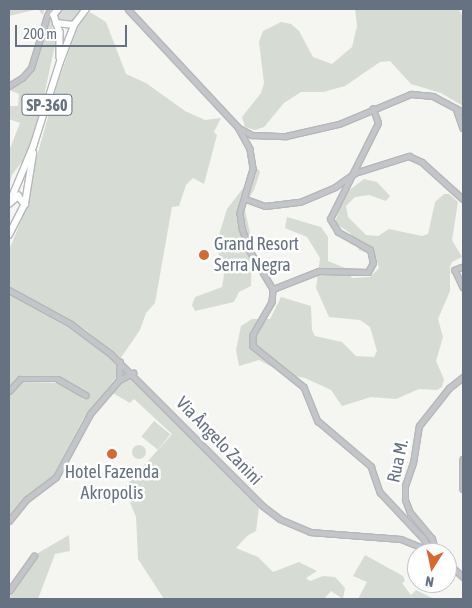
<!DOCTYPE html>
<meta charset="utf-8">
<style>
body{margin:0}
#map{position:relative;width:472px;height:608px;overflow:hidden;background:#f5f5f2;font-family:"Asap Condensed",sans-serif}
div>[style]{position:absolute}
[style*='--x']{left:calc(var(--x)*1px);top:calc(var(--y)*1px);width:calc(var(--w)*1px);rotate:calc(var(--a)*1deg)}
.green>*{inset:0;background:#d6dcd3;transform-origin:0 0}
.round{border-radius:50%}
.roads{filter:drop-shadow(1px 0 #b4b7bb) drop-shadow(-1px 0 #b4b7bb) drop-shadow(0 1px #b4b7bb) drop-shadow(0 -1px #b4b7bb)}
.minor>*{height:4.5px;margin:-2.25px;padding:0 2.25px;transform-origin:2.25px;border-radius:2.25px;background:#c3c5c9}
.major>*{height:5.5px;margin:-2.75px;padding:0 2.75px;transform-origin:2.75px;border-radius:2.75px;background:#fff}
.dots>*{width:14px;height:14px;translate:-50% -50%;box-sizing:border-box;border:2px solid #fff;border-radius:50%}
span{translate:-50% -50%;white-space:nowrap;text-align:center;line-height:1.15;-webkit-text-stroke:5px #fff;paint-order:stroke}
.shield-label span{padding:1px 4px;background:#fff;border:1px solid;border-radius:4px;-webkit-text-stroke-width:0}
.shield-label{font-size:16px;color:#667281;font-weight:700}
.poi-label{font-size:18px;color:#667281}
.left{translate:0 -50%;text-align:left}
.street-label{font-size:18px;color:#667281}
.frame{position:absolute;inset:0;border:10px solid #667281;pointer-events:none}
.north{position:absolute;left:407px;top:543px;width:50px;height:50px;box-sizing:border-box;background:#fff;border:1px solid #c2c7cd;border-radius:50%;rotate:190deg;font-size:14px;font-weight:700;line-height:20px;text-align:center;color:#667281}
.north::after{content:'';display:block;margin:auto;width:18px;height:22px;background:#d76930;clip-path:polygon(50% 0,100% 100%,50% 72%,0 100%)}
.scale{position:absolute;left:15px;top:25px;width:112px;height:22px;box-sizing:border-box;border:2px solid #667281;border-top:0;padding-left:6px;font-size:15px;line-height:18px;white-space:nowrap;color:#667281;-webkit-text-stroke:4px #fff;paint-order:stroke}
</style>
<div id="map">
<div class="green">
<div style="clip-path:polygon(9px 9px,44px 9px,43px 15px,38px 9px,9px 16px)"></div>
<div style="clip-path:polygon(63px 9px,83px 9px,72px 23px,59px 22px,58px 15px)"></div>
<div style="clip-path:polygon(355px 9px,459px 9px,463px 17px,463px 106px,441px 93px,411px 84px,390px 61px,380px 62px,345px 86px,323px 92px,301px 92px,284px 103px,264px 127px,255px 130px,245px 127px,242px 117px,261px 93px,264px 83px,259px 42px,263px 31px,281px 22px,291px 24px,299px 31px,313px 57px,332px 64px,352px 47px,357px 26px)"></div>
<div style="clip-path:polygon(90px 12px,106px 22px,126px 74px,146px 83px,185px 111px,205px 120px,221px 118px,214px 132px,217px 135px,204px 184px,193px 178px,186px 185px,179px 206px,172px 207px,155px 303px,146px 313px,140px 330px,120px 359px,86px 330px,9px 287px,9px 250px,25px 211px,34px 166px,59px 79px,79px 24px)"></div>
<div style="clip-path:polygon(51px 16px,55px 45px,33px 147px,12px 175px,9px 186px,9px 151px,20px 123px,9px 119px,10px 106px,18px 106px,19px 94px,9px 90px,33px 72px)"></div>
<div style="clip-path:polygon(258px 169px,260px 172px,254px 190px,244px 206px,252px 242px,251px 286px,239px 292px,234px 302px,195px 311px,192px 305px,195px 297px,222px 287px,224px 275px,217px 247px,219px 235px,227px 209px,244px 187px,248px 173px)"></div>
<div style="clip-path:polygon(364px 179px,377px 182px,390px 196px,386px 201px,369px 195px,355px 197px,346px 206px,348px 217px,366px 235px,378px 236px,389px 229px,422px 236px,428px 234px,435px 202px,444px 194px,449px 194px,458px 202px,452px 240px,462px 257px,452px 262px,450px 267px,450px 291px,438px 319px,443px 337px,436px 361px,444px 379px,442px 387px,437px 390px,419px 389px,396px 399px,371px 397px,342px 406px,331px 390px,305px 378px,285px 374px,259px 360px,239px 366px,236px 350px,241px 326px,252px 319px,270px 319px,281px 297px,311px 306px,312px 330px,315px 336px,342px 342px,356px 356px,374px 357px,377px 351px,370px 327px,360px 320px,329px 317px,316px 288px,320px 258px,307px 237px,285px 228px,287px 217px,321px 227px,328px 237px,328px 261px,345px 268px,352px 278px,370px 277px,379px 268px,376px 257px,359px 250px,350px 233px,335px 223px,344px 194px)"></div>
<div style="clip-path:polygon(9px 294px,92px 341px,117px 365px,118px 375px,83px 419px,54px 475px,24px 498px,9px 517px,9px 395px,23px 382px,62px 383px,84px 400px,90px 394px,61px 377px,19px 376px,9px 387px)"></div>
<div style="clip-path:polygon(131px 376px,259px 507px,256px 531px,247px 536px,236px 548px,258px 557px,273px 572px,299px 562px,317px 571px,306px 578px,310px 581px,323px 576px,335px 577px,345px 588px,343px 599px,331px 591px,324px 599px,164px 599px,138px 559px,136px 517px,124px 488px,172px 434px,134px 399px,130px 403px,111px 392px,120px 381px)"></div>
<div style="left:154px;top:421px;width:21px;height:20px;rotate:39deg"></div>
<div class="round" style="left:132px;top:445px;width:14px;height:14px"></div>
<div style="clip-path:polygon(69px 535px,70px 551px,55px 554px,38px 599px,9px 599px,38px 553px)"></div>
<div style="clip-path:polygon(365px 555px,403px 576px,405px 581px,402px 583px,411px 595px,416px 590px,434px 599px,358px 599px,367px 582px,353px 576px)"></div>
</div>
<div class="roads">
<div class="minor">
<div style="--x:128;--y:9;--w:161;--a:47"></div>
<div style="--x:238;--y:127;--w:25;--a:61"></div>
<div style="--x:250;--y:149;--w:20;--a:81"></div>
<div style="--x:253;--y:169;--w:46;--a:106.5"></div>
<div style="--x:240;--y:213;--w:15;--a:82"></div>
<div style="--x:242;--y:228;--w:24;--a:71"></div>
<div style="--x:250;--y:251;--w:44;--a:58.8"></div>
<div style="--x:273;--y:289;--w:13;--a:94"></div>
<div style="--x:272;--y:302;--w:38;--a:120"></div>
<div style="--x:253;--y:335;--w:11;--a:90"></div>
<div style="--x:253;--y:346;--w:65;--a:38.8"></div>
<div style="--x:304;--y:387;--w:37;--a:68"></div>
<div style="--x:318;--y:421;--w:70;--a:40.3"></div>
<div style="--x:371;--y:466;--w:28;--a:71"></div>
<div style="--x:380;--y:492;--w:64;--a:46.9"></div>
<div style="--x:424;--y:539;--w:11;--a:63"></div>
<div style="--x:9;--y:86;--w:15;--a:-32"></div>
<div style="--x:22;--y:78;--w:13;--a:-48"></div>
<div style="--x:31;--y:68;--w:54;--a:-72.9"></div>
<div style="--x:47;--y:16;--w:7;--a:-63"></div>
<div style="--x:50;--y:10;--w:5;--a:11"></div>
<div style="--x:456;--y:108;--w:21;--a:71"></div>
<div style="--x:239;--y:128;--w:15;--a:28"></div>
<div style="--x:252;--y:135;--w:34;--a:2"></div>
<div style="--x:286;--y:136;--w:54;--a:-12.8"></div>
<div style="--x:339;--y:124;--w:78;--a:-22.6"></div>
<div style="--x:411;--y:94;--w:22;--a:5"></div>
<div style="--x:433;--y:96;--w:34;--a:28"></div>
<div style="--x:246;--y:199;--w:20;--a:20"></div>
<div style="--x:265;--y:206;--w:35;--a:-7"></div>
<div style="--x:300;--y:202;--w:38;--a:-23"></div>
<div style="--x:335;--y:187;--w:24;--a:-35"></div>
<div style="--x:355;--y:173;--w:57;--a:-17.5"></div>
<div style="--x:409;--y:156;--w:14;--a:25"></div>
<div style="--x:422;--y:162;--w:55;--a:42.1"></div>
<div style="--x:463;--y:267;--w:9;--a:159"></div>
<div style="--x:455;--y:270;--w:19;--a:65"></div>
<div style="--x:273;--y:289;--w:49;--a:-21.4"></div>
<div style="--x:319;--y:271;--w:49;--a:1.2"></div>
<div style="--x:368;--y:272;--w:10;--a:-61"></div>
<div style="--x:373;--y:263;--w:13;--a:-103"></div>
<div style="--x:370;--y:250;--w:37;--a:-151"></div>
<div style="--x:338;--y:232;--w:15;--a:-122"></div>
<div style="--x:330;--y:219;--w:107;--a:-63.4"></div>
<div style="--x:378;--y:123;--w:15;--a:-110"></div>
<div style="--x:9;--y:290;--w:71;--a:28.7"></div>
<div style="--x:71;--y:324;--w:50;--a:36.9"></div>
<div style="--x:111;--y:354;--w:215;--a:45"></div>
<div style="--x:263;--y:506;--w:21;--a:37"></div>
<div style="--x:280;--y:519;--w:33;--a:23"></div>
<div style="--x:310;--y:532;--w:91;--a:4.4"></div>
<div style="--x:401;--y:539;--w:37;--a:22"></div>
<div style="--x:119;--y:380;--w:18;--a:-87"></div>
<div style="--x:9;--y:391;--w:16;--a:-47"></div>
<div style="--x:20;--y:379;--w:38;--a:0"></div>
<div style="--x:58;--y:379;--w:32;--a:30"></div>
<div style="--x:463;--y:459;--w:30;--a:90"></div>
<div style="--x:9;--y:521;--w:28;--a:-51"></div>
<div style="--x:27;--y:499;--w:36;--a:-37"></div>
<div style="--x:56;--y:477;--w:72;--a:-61.6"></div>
<div style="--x:90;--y:414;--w:45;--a:-49.5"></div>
<div style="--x:119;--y:380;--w:16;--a:-27"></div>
<div style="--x:436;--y:553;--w:15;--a:-106"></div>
<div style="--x:432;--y:539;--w:34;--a:-130"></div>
<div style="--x:410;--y:513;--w:14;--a:-111"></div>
<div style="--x:405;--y:500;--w:14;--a:-90"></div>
<div style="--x:405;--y:486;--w:24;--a:-71"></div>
<div style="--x:413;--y:463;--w:37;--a:-81"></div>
<div style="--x:419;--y:426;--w:48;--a:-51.7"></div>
<div style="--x:449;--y:388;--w:18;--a:-38"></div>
<div style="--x:447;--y:562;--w:22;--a:43"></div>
<div style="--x:9;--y:591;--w:43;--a:-54.5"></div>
</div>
<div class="major">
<div style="--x:59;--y:9;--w:8;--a:130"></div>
<div style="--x:54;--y:15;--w:18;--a:71"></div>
<div style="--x:60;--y:32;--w:25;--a:90"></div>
<div style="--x:56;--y:23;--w:18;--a:6"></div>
<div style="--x:10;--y:203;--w:11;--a:-41"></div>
<div style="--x:18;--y:196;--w:11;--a:49"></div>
<div style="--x:9;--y:204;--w:62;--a:-67.2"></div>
<div style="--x:33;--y:147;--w:89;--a:-72.4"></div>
<div style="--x:60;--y:62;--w:40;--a:-69"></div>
<div style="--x:74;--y:25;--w:20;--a:-53"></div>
<div style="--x:9;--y:235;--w:35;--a:-63"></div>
<div style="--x:25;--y:204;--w:51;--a:-80.9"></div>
</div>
</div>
<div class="dots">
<div style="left:204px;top:255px;background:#d76930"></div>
<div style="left:112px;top:454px;background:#d76930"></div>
</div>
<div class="shield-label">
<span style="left:47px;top:105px">SP-360</span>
</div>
<div class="poi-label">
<span class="left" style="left:214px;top:255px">Grand Resort<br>Serra Negra</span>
<span style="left:112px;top:483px">Hotel Fazenda<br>Akropolis</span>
</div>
<div class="street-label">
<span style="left:219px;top:441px;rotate:46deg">Via Ângelo Zanini</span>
<span style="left:398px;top:461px;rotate:-78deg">Rua M.</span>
</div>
<div class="frame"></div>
<div class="north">N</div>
<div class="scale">200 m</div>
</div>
